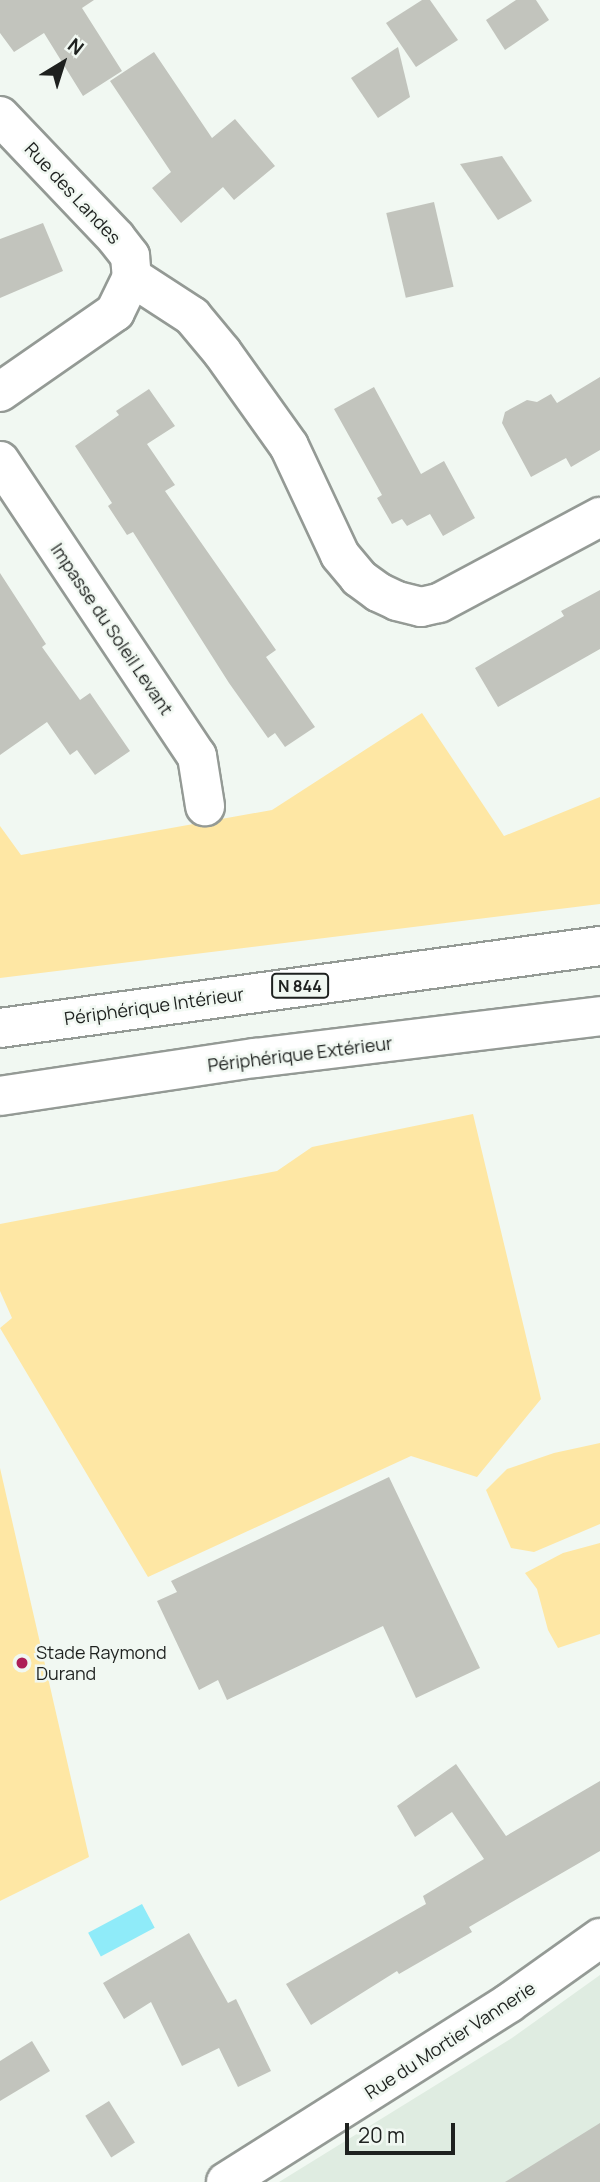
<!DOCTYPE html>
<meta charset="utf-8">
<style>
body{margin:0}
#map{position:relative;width:600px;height:2182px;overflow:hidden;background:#f1f8f2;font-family:Manrope,sans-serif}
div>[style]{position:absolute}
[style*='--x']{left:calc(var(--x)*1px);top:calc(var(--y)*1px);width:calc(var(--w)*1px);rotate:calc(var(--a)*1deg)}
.built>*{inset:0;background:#dfece1}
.green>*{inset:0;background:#fee7a4}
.water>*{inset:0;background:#8febf9;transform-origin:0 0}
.building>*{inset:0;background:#c2c4bd;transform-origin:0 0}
.roads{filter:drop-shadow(2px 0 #949a95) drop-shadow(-2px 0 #949a95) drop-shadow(0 2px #949a95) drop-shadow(0 -2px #949a95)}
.minor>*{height:38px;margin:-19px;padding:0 19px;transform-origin:19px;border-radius:19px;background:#fff}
.trunk>*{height:38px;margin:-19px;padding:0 19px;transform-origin:19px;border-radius:19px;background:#fff}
.dots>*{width:19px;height:19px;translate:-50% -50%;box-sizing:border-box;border:4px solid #f1f8f2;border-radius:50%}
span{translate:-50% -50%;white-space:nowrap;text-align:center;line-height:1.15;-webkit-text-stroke:5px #f1f8f2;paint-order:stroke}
.shield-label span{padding:2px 5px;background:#f1f8f2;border:2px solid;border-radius:5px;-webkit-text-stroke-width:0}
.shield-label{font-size:16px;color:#1e211f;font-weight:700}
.street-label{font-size:18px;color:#1e211f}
.poi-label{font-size:18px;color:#1e211f}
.left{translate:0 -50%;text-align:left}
.north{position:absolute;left:28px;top:28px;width:70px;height:70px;-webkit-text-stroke:5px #f1f8f2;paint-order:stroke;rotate:38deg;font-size:19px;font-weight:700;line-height:28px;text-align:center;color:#1e211f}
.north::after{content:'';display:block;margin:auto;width:24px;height:32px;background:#1e211f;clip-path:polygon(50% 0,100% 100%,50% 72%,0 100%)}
.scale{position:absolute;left:345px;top:2123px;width:110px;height:32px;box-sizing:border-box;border:4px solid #1e211f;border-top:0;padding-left:9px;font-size:21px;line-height:24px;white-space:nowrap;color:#1e211f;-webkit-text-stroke:5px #f1f8f2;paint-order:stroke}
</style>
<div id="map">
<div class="built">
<div style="clip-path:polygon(600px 1975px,600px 2182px,279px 2182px,512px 2038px)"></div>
</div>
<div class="green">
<div style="clip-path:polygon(422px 713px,504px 836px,600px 797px,600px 904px,0 978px,0 826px,21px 855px,272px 810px)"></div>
<div style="clip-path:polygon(473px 1114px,541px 1399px,477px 1477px,411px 1456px,148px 1577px,0 1328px,12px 1318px,0 1291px,0 1224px,277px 1171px,312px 1147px)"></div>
<div style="clip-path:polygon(600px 1443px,600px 1524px,534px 1552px,511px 1548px,486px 1490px,507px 1469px,554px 1453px)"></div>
<div style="clip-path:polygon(0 1468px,89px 1857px,0 1901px)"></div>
<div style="clip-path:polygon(600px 1543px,600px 1634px,558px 1648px,548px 1630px,537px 1589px,525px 1573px,563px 1553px)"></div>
</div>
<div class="water">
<div style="left:142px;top:1904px;width:27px;height:61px;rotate:62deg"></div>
</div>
<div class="building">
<div style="clip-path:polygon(0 0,94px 0,82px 8px,122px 71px,83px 96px,44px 33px,14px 52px,0 33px)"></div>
<div style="clip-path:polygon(422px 0,430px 0,458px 40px,416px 67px,386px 23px)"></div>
<div style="clip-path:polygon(516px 0,536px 0,549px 20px,505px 50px,486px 20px)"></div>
<div style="clip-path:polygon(398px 47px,410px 97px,378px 118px,351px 78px)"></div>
<div style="clip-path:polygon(154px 52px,212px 138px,235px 119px,275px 166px,234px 200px,223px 187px,181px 223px,152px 188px,171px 172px,110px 81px)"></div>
<div style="clip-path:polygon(502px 156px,532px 201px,498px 220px,460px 164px)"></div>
<div style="left:434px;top:202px;width:87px;height:49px;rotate:77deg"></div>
<div style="clip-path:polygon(43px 223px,63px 271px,0 298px,0 239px)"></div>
<div style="clip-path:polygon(600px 377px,600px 450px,571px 467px,566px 458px,531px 477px,502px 423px,505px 412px,527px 400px,537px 402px,551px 394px,557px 403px)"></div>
<div style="clip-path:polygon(374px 387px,421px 474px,444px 461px,475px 518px,443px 536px,430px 514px,407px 526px,402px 519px,392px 524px,377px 498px,382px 495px,334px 409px)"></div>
<div style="clip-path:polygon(149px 389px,175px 426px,147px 444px,175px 485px,165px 491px,276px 650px,266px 657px,315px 727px,285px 747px,275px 733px,268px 738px,229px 683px,133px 532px,127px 535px,108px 506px,112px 503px,75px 446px,119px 415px,116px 411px)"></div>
<div style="clip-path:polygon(0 573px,46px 644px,42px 647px,80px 700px,90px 693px,130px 751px,95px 775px,77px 750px,70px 755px,47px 722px,0 755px)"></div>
<div style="clip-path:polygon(600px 590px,600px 649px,498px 707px,475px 668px,564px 616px,561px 611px)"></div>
<div style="clip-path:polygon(389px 1477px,480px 1668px,416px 1698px,383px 1626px,227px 1700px,218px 1680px,199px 1690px,157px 1601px,177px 1592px,171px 1581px)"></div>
<div style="clip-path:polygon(456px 1764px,506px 1836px,600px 1781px,600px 1851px,469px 1927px,472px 1932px,399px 1974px,397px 1971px,311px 2025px,286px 1984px,426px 1904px,423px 1896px,484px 1859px,452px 1812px,415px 1837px,397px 1806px)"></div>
<div style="clip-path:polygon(189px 1933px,228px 2003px,236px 1999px,271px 2071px,238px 2087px,219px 2048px,182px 2066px,151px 2002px,124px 2019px,103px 1983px)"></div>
<div style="clip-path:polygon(32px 2041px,50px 2071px,0 2101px,0 2061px)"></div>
<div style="left:109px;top:2101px;width:49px;height:28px;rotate:58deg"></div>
<div style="clip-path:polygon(600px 2123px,600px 2182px,505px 2182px)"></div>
</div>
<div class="roads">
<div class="minor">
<div style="--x:0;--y:116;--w:168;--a:46.4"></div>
<div style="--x:116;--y:238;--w:23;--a:52"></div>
<div style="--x:130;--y:256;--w:21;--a:85"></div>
<div style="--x:132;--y:277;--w:39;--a:116"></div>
<div style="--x:115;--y:312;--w:140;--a:145.2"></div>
<div style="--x:132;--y:277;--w:72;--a:33"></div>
<div style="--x:192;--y:316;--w:47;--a:50.2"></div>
<div style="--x:222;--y:352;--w:115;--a:54.5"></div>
<div style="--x:289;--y:446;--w:120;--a:64.9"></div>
<div style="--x:340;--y:555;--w:30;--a:50"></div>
<div style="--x:359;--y:578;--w:24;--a:36"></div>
<div style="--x:378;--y:592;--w:21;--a:25"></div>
<div style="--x:397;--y:601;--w:25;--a:14"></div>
<div style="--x:421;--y:607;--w:18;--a:-13"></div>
<div style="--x:439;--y:603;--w:183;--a:-28.1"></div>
<div style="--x:0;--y:461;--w:355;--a:56.3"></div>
<div style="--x:197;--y:756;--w:51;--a:80.9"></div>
<div style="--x:226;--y:2182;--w:335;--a:-32.3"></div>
<div style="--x:509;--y:2003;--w:112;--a:-35.5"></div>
</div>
<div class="trunk">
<div style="--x:0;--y:1028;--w:606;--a:-7.78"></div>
<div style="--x:0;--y:1096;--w:258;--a:-8.5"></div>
<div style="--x:255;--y:1058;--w:348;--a:-6.9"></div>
</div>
</div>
<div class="dots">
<div style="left:22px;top:1663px;background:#ad1e57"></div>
</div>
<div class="shield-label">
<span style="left:300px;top:986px">N 844</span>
</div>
<div class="street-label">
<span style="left:73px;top:193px;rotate:47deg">Rue des Landes</span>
<span style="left:112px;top:629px;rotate:56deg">Impasse du Soleil Levant</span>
<span style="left:154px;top:1006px;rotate:-8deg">Périphérique Intérieur</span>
<span style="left:300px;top:1054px;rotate:-7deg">Périphérique Extérieur</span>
<span style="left:450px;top:2040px;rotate:-33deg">Rue du Mortier Vannerie</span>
</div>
<div class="poi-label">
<span class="left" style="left:36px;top:1663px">Stade Raymond<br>Durand</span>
</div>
<div class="north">N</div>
<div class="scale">20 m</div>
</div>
